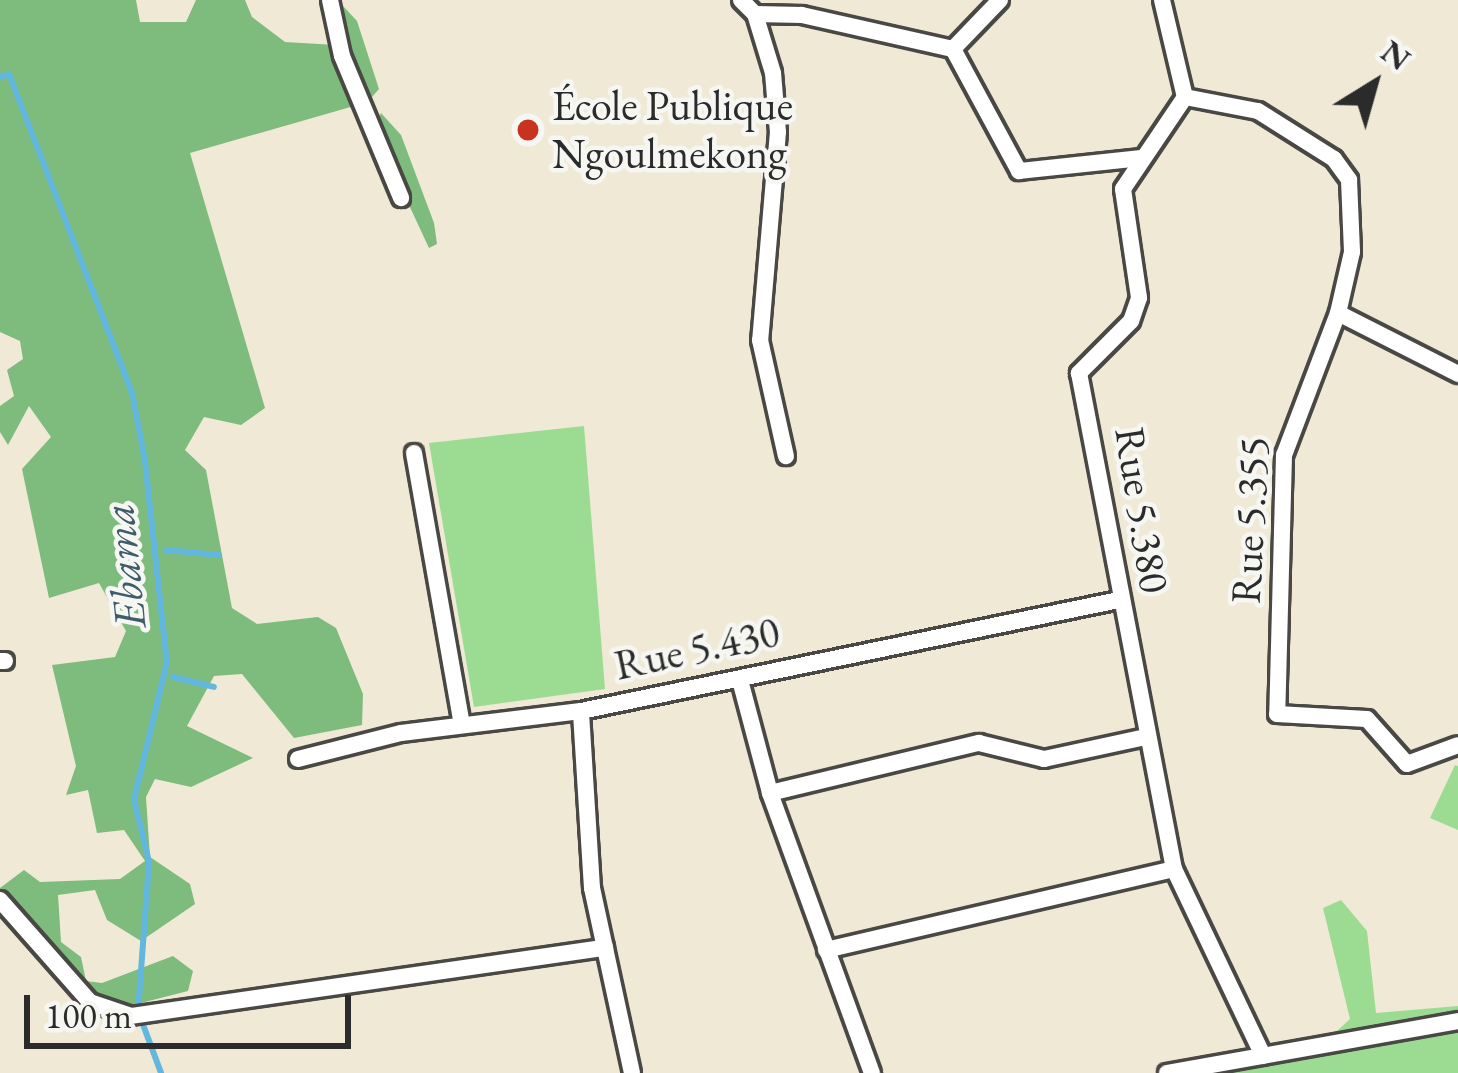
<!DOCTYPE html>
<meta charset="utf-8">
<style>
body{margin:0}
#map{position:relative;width:1458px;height:1073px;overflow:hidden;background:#f0e9d5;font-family:"EB Garamond",serif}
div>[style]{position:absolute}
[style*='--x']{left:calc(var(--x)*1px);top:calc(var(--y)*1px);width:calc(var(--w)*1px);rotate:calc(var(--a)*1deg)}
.green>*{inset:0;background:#9cdc92}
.forest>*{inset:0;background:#7dbc7c}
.stream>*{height:6px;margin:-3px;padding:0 3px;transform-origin:3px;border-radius:3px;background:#62b7de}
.roads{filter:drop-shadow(3px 0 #494844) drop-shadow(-3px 0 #494844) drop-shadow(0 3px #494844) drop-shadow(0 -3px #494844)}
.street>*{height:16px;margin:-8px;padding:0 8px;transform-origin:8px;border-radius:8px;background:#fff}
.dots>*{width:33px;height:33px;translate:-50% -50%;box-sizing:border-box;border:6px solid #f6f6f2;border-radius:50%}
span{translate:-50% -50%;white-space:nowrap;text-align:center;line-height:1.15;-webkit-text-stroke:9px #f6f6f2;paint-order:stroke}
.poi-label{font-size:42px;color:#2b2b2b}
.left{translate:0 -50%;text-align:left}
.street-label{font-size:42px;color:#2b2b2b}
.water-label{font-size:45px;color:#3e5c6a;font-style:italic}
.north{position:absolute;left:1314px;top:24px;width:120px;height:120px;-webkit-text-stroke:9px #f6f6f2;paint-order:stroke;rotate:37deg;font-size:33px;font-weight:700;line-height:48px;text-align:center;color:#2b2b2b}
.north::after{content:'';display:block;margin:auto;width:42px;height:54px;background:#2b2b2b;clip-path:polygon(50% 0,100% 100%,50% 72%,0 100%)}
.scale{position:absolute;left:24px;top:995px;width:327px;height:54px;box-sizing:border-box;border:6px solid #2b2b2b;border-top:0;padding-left:15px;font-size:36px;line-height:42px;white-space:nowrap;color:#2b2b2b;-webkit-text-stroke:9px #f6f6f2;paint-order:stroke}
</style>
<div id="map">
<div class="green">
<div style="clip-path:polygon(584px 426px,605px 689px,474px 707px,429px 443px)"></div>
<div style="clip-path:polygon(1455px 765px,1458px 766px,1458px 830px,1430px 818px)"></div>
<div style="clip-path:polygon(1341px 900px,1367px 931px,1376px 1013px,1458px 1006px,1458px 1073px,1186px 1073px,1337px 1031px,1350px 1019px,1323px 908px)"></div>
</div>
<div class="forest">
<div style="clip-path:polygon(0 0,136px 0,140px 22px,186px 22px,196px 0,245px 0,252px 17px,285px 42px,336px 45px,354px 106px,190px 153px,265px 408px,241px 425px,204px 417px,185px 450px,206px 470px,232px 608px,257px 624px,318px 617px,336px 628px,363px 694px,362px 725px,294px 738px,242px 674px,214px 676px,187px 726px,253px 758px,191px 787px,155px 779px,146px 797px,150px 857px,190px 884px,195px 904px,141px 941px,107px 920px,95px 890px,58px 895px,61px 942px,81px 957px,86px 981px,102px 983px,173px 956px,193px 971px,188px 991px,133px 1005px,74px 997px,0 902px,0 888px,24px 870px,40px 882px,120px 879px,145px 861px,124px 830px,97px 833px,88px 790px,66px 795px,76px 766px,52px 665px,115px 657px,126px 631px,99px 583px,49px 598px,22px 469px,51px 437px,29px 406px,8px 445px,0 432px,0 406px,14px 396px,7px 370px,23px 359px,20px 341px,0 332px)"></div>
<div style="clip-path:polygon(343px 6px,357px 21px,379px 89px,372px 97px,354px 84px)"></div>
<div style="clip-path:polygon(381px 113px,401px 135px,434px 223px,437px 244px,429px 248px,374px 130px)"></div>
</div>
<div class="stream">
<div style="--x:0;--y:77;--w:9;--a:-18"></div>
<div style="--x:9;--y:74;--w:341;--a:68.9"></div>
<div style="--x:132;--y:392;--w:70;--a:79.3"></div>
<div style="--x:145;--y:461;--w:202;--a:83.8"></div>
<div style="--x:167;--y:662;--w:141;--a:103.5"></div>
<div style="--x:134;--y:799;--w:65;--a:76.6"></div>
<div style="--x:149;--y:862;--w:149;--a:94.2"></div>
<div style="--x:138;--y:1011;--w:66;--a:69.6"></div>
<div style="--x:166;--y:550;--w:53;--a:5.4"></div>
<div style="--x:173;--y:677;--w:42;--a:13.7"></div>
</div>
<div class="roads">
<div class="street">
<div style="--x:330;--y:0;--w:57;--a:77.9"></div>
<div style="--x:342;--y:56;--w:154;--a:67.4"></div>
<div style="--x:741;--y:0;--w:20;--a:45"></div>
<div style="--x:755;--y:14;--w:62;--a:73"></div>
<div style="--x:773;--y:73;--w:59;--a:85.2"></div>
<div style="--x:778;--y:132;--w:209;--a:94.9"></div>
<div style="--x:760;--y:340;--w:119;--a:77.4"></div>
<div style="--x:1000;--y:0;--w:68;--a:133.8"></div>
<div style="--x:953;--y:49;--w:139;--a:61.6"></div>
<div style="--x:1019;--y:171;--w:122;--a:-6.1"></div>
<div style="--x:1162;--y:0;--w:100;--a:76.7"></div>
<div style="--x:1185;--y:97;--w:111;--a:124"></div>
<div style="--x:1123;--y:189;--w:110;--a:81.6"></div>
<div style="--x:1139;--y:298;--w:24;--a:109"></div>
<div style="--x:1131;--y:321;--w:74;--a:135"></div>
<div style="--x:1079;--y:373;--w:505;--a:79.16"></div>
<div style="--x:1174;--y:869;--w:207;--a:64.5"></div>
<div style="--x:755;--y:14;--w:47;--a:1.2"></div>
<div style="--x:802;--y:15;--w:155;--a:12.7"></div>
<div style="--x:1185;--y:97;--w:74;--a:10.9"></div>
<div style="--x:1258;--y:111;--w:90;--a:32.3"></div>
<div style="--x:1334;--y:159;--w:26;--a:54"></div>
<div style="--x:1349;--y:180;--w:72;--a:87.6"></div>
<div style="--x:1352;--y:252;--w:63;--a:102.9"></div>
<div style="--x:1338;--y:313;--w:152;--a:110.8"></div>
<div style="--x:1284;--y:455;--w:259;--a:91.5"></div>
<div style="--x:1277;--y:714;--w:90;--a:3.2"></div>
<div style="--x:1367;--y:719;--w:60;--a:48.4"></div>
<div style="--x:1407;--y:764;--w:54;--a:-20.4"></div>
<div style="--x:1338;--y:313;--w:135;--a:26.9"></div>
<div style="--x:414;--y:453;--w:276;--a:80"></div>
<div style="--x:0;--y:661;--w:5;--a:0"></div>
<div style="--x:740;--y:680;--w:117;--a:75.1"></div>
<div style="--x:770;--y:793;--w:298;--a:70"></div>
<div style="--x:298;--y:759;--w:106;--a:-14.2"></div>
<div style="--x:401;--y:733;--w:181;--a:-7"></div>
<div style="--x:770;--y:793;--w:215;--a:-13.5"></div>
<div style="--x:979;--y:743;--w:67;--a:13.8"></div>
<div style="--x:1044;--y:759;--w:104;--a:-12.2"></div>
<div style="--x:0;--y:900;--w:136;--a:48.6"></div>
<div style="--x:90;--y:1002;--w:43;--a:18.9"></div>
<div style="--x:131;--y:1016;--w:479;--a:-8.2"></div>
<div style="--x:826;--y:950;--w:357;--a:-13.1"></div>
<div style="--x:632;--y:1073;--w:189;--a:-102.2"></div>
<div style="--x:592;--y:888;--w:177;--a:-93.6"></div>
<div style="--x:581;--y:711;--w:549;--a:-11.66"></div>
<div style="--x:1167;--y:1073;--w:296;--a:-10.1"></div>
</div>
</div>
<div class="dots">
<div style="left:528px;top:130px;background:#c8321e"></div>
</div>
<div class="poi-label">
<span class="left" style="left:552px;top:130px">École Publique<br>Ngoulmekong</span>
</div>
<div class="street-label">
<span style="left:1142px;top:510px;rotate:81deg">Rue 5.380</span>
<span style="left:1250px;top:520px;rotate:-87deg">Rue 5.355</span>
<span style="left:697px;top:649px;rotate:-12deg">Rue 5.430</span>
</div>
<div class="water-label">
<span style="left:124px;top:566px;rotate:-96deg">Ebama</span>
</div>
<div class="north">N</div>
<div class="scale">100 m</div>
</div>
